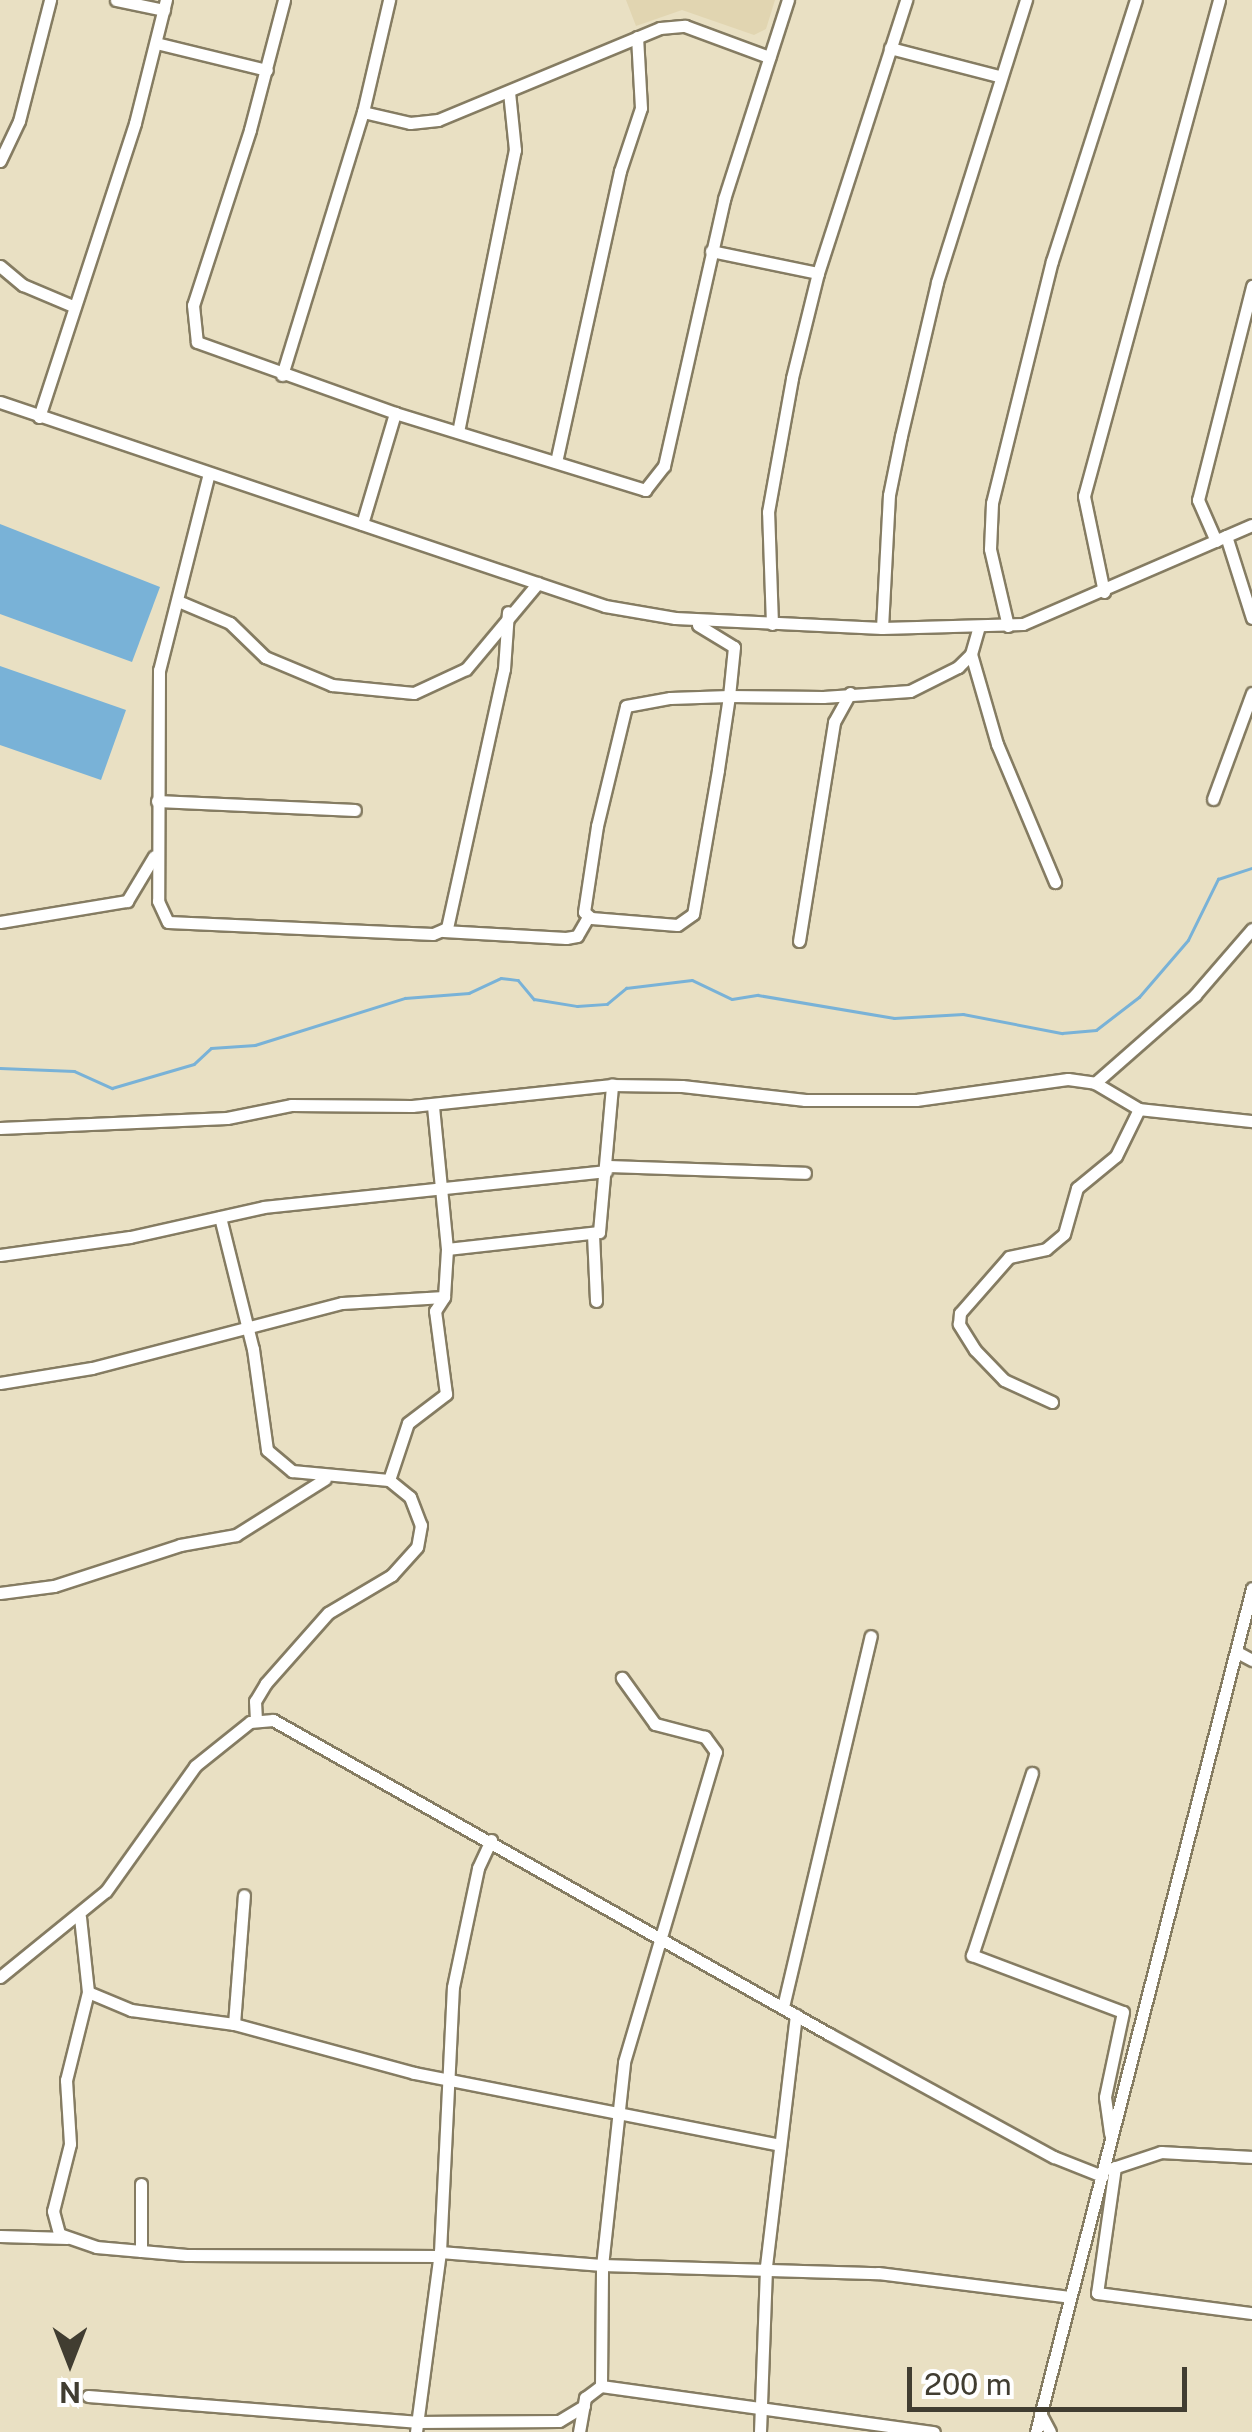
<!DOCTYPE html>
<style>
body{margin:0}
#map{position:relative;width:1252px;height:2432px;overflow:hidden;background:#e9e0c3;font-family:"Public Sans",sans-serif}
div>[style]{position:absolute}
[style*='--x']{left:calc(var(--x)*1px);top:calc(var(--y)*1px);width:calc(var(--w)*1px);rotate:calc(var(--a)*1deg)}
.built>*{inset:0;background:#e1d5b1}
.water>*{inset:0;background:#79b2d7}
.stream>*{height:2.5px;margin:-1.25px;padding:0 1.25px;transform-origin:1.25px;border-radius:1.25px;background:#79b2d7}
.roads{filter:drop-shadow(2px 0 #857c62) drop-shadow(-2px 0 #857c62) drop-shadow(0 2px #857c62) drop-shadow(0 -2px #857c62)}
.minor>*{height:11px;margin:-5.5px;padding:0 5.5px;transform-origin:5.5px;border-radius:5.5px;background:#fff}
span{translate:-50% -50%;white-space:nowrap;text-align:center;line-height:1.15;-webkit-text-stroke:10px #fff;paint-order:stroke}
.north{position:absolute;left:20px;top:2312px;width:100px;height:100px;-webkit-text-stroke:8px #fff;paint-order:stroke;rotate:180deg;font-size:28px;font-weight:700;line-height:40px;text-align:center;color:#413d31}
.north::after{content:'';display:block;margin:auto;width:35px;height:45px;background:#413d31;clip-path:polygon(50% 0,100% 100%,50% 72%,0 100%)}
.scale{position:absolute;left:907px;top:2367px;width:280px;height:45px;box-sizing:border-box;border:5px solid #413d31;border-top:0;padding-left:12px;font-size:30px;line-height:35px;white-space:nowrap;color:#413d31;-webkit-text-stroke:8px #fff;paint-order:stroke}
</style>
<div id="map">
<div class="built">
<div style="clip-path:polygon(626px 0,775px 0,766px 29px,754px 35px,682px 10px,636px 26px)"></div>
</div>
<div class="water">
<div style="clip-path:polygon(0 524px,160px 587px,132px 662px,0 614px)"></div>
<div style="clip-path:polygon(0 666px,126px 710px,101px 780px,0 745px)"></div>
</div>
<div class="stream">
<div style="--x:0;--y:1068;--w:74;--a:2.3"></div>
<div style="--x:74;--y:1071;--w:42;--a:24.1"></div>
<div style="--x:112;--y:1088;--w:85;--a:-16.3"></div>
<div style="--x:194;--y:1064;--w:23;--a:-43"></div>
<div style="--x:211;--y:1048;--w:44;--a:-3.9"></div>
<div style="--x:255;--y:1045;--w:157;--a:-17.4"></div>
<div style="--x:405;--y:998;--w:64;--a:-4.5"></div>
<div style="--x:469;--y:993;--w:35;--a:-25"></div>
<div style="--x:501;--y:978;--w:17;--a:7"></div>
<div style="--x:518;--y:980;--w:25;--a:50"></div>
<div style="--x:534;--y:999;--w:44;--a:9.2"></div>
<div style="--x:577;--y:1006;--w:30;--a:-4"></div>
<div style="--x:607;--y:1004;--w:25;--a:-40"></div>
<div style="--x:626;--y:988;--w:66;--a:-6.9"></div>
<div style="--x:692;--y:980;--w:44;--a:25.4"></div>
<div style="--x:732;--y:999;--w:26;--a:-9"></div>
<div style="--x:758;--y:995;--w:138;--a:9.6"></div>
<div style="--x:894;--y:1018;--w:69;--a:-3.3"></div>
<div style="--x:963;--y:1014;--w:101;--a:10.9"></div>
<div style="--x:1062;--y:1033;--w:34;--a:-5"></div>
<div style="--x:1096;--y:1030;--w:54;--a:-37.5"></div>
<div style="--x:1139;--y:997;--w:75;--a:-49.3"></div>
<div style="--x:1188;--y:940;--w:68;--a:-63.8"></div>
<div style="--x:1218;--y:879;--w:36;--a:-18"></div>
</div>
<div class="roads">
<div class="minor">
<div style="--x:116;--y:0;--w:49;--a:11.8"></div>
<div style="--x:284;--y:0;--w:134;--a:104.7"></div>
<div style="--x:250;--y:130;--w:184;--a:108"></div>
<div style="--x:193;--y:305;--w:37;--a:84"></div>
<div style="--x:197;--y:342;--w:210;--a:19.7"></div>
<div style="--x:395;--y:413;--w:262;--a:17.1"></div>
<div style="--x:645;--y:490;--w:31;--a:-52"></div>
<div style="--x:664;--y:466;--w:274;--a:-77.3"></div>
<div style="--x:724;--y:199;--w:209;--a:-72.2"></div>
<div style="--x:156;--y:43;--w:114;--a:13.7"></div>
<div style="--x:890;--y:48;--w:112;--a:14.5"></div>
<div style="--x:363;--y:112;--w:48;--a:13.2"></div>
<div style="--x:410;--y:123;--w:28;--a:-6"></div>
<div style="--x:438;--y:120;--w:240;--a:-22.5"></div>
<div style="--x:660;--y:28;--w:25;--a:-5"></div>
<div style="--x:685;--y:26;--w:90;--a:20.3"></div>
<div style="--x:0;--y:161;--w:44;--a:-64.6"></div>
<div style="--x:19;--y:121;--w:125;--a:-75.6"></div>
<div style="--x:711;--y:251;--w:109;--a:11.6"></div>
<div style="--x:0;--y:266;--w:30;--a:40"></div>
<div style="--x:23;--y:285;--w:56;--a:22.9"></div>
<div style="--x:282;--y:375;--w:275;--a:-72.9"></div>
<div style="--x:363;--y:112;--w:115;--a:-76.9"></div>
<div style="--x:0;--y:402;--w:638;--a:18.63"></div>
<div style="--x:605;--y:606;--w:71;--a:9.7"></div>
<div style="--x:675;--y:618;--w:207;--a:2.8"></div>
<div style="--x:882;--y:628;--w:141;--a:-1.6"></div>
<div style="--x:1023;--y:624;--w:249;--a:-23.4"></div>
<div style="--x:39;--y:417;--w:309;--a:-71.9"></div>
<div style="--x:135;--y:123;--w:127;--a:-75.9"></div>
<div style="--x:458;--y:432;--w:288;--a:-78.6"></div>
<div style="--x:515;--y:150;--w:58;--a:-95.9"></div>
<div style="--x:556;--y:462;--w:298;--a:-77.6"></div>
<div style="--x:620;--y:171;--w:66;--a:-71.6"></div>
<div style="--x:641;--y:108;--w:71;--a:-93.2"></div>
<div style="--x:209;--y:473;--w:203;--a:104.2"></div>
<div style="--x:159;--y:670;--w:231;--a:90.2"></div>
<div style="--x:158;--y:901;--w:23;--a:65"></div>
<div style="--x:168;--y:922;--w:265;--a:2.6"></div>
<div style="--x:433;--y:934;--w:15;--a:-23"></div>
<div style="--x:447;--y:928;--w:265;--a:-77.6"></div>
<div style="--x:504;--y:669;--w:57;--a:-86"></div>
<div style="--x:362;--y:524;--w:116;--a:-73.4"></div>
<div style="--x:1226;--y:536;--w:86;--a:72.4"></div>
<div style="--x:1216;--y:541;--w:45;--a:-113.7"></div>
<div style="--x:1198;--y:500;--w:221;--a:-75.8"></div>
<div style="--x:1104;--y:592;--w:98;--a:-101.8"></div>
<div style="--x:1084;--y:496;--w:514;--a:-74.77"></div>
<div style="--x:178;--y:601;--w:56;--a:22.9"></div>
<div style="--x:230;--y:623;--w:49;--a:44.2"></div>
<div style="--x:265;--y:657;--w:73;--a:22.7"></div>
<div style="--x:332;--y:685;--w:82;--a:5.6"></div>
<div style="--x:414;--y:693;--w:57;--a:-24.8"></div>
<div style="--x:466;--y:669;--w:112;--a:-50.1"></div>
<div style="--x:772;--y:624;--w:112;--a:-92"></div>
<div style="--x:768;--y:512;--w:136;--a:-79.8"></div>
<div style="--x:792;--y:378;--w:108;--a:-76.1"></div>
<div style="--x:818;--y:273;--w:287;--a:-72.1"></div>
<div style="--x:698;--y:625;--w:42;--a:31.4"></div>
<div style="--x:734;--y:647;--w:49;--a:95.8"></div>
<div style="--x:729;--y:696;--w:75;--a:98.5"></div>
<div style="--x:718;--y:770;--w:146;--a:99.8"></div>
<div style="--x:693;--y:914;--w:19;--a:145"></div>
<div style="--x:677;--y:925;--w:86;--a:-175.3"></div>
<div style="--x:591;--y:918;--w:9;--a:-139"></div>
<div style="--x:584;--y:912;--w:87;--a:-81.4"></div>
<div style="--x:597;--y:826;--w:123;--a:-76.4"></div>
<div style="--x:626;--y:706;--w:45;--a:-10.3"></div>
<div style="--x:670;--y:698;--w:59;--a:-1.9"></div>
<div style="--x:729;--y:696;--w:94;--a:0.6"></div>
<div style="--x:823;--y:697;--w:87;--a:-3.9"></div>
<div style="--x:910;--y:691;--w:54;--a:-26.6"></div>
<div style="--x:958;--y:667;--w:18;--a:-45"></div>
<div style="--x:971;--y:654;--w:26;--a:-74"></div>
<div style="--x:1008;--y:626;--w:79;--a:-103.2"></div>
<div style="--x:990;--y:549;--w:46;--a:-87.5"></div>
<div style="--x:992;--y:503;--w:249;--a:-76.1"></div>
<div style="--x:1052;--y:261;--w:274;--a:-72.2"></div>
<div style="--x:882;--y:628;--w:133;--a:-87"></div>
<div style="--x:889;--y:495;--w:60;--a:-78.5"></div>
<div style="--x:901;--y:436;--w:158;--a:-76.8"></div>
<div style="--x:937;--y:282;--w:296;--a:-72.5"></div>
<div style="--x:971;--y:654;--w:94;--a:73.9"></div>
<div style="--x:997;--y:744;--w:150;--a:67.2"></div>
<div style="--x:1213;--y:799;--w:113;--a:-69.8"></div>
<div style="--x:157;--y:801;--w:198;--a:2.6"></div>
<div style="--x:0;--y:922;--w:129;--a:-9.4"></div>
<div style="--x:127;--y:901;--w:52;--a:-59"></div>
<div style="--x:443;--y:931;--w:123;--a:3.3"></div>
<div style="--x:566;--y:938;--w:11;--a:-10"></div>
<div style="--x:577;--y:936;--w:22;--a:-60"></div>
<div style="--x:799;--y:941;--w:222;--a:-80.9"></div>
<div style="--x:834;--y:722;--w:33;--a:-61"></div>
<div style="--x:1095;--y:1083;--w:133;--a:-41.3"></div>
<div style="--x:1195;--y:995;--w:87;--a:-49.2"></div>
<div style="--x:0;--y:1128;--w:227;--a:-2.5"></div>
<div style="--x:227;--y:1118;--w:65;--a:-11.5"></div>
<div style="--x:291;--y:1105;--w:121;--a:0.5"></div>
<div style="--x:412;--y:1106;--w:201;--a:-6"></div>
<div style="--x:612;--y:1085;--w:70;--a:0.8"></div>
<div style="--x:682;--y:1086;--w:124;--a:6.5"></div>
<div style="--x:805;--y:1100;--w:111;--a:0"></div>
<div style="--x:916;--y:1100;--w:153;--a:-7.9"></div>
<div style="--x:1068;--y:1079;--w:27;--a:8"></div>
<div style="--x:1095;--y:1083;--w:51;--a:30.6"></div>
<div style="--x:1139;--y:1109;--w:114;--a:6.1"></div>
<div style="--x:607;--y:1166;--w:198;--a:2"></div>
<div style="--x:220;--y:1217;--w:136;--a:76"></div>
<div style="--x:253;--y:1349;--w:102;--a:82.1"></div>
<div style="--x:267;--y:1450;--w:33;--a:40"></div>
<div style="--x:292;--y:1471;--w:97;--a:5.3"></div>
<div style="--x:389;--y:1480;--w:27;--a:39"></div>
<div style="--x:410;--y:1497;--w:30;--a:69"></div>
<div style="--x:421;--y:1525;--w:22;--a:100"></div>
<div style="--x:417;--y:1547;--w:38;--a:132"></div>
<div style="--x:392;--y:1575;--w:74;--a:149.3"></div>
<div style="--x:328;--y:1613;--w:94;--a:131.5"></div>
<div style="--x:266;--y:1683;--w:21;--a:121"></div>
<div style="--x:255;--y:1701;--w:17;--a:87"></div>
<div style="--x:593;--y:1234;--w:67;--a:87.4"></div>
<div style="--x:447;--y:1249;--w:153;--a:-6.4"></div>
<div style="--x:599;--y:1232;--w:148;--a:-84.9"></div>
<div style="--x:0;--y:1255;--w:131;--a:-7.9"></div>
<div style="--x:130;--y:1237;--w:137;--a:-12.6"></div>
<div style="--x:264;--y:1207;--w:344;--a:-6"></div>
<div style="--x:0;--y:1383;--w:93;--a:-9.3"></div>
<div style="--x:92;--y:1368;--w:258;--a:-14.6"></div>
<div style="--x:342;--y:1303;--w:102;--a:-3.4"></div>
<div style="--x:444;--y:1297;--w:48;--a:-86.4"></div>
<div style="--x:447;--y:1249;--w:145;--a:-95.6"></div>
<div style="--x:1052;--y:1402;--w:53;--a:-155.4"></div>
<div style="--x:1004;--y:1380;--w:42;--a:-134"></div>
<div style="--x:975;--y:1350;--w:31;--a:-122"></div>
<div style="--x:959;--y:1324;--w:11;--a:-85"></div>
<div style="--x:960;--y:1313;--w:74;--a:-48.8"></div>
<div style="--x:1009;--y:1257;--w:38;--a:-12"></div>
<div style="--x:1046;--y:1249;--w:23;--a:-40"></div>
<div style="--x:1064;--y:1234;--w:48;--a:-74.2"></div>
<div style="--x:1077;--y:1188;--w:50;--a:-39.4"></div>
<div style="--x:1116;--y:1156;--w:52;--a:-63.9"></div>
<div style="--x:389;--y:1480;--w:60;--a:-71.6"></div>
<div style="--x:408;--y:1423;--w:48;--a:-37.3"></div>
<div style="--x:446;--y:1394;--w:84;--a:-97.5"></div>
<div style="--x:435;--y:1311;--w:17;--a:-57"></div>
<div style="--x:0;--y:1593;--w:54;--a:-7.4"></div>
<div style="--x:54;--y:1586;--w:133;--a:-18"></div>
<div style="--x:180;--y:1545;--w:57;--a:-10.1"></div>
<div style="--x:236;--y:1535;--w:105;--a:-32.2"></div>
<div style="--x:1237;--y:1652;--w:17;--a:28"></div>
<div style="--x:1032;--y:1773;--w:192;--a:108.2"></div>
<div style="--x:972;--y:1955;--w:161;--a:20.7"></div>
<div style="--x:1123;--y:2012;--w:87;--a:102"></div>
<div style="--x:1105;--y:2097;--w:37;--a:82"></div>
<div style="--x:80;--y:1917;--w:75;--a:83.9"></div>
<div style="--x:88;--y:1992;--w:91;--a:104"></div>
<div style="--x:66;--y:2080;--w:64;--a:86.4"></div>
<div style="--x:70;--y:2144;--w:69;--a:104.2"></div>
<div style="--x:53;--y:2211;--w:24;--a:75"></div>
<div style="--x:59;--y:2234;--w:39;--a:19"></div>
<div style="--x:96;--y:2247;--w:91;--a:5"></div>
<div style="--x:187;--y:2255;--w:252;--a:0.2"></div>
<div style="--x:0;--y:1977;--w:136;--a:-39.1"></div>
<div style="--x:106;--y:1891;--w:153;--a:-54.5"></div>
<div style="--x:195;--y:1766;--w:70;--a:-38.7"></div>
<div style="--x:250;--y:1722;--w:23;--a:-5"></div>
<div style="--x:273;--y:1720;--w:639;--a:29.46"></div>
<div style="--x:829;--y:2034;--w:256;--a:28.7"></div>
<div style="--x:1054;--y:2157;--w:52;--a:21.6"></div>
<div style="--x:88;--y:1992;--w:47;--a:22.7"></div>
<div style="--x:131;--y:2010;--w:104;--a:7.7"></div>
<div style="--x:234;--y:2024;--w:187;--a:15.2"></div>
<div style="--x:414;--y:2073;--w:370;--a:11.1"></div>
<div style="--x:783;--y:2007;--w:381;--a:-76.7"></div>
<div style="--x:234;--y:2024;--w:129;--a:-85.6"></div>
<div style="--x:1115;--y:2167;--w:127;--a:98.1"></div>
<div style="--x:1097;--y:2293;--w:156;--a:7.4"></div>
<div style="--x:1110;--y:2169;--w:54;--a:-18.4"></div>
<div style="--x:1161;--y:2152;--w:91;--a:3.1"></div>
<div style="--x:141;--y:2184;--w:67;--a:90"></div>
<div style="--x:0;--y:2236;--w:67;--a:1.7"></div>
<div style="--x:440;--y:2252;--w:163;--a:4.6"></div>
<div style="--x:602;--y:2265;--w:276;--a:1.7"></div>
<div style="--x:878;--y:2273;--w:193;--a:7.1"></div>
<div style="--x:601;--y:2386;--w:120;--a:-89.5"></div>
<div style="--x:602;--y:2266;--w:205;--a:-83.8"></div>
<div style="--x:624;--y:2062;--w:323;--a:-73.5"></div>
<div style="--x:716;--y:1752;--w:19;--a:-126"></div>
<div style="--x:705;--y:1737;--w:52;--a:-165.4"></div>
<div style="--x:655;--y:1724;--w:57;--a:-125.7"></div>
<div style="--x:88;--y:2396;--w:329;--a:4.5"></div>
<div style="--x:416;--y:2422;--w:143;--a:-0.4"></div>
<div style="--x:559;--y:2421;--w:29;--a:-31"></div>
<div style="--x:1040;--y:2413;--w:21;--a:62"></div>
<div style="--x:416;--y:2432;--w:182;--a:-82.4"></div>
<div style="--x:440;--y:2252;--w:265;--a:-87.2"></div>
<div style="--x:453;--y:1987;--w:122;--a:-78.1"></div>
<div style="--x:478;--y:1868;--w:31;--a:-65"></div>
<div style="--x:579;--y:2432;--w:35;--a:-80"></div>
<div style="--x:585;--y:2398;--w:20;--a:-37"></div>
<div style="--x:601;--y:2386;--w:336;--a:7.9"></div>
<div style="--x:760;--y:2432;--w:166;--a:-87.9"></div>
<div style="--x:766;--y:2266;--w:253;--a:-83.2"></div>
<div style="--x:1036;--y:2432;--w:871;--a:-75.64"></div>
</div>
</div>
<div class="north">N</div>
<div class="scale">200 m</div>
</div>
